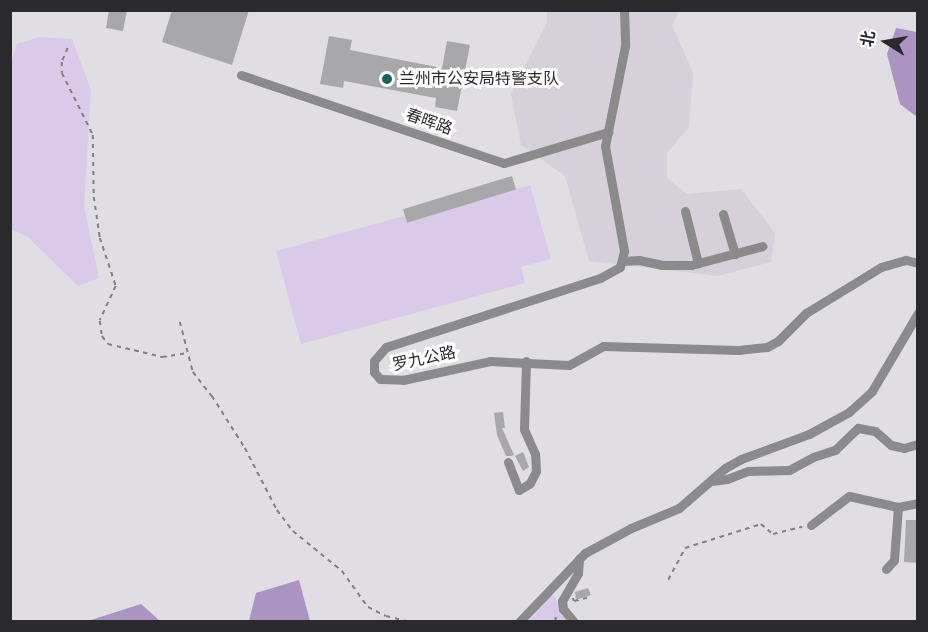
<!DOCTYPE html>
<meta charset="utf-8">
<style>
body{margin:0}
#map{position:relative;width:928px;height:632px;overflow:hidden;background:#e0dee2;font-family:Signika,"Noto Sans SC",sans-serif}
div>[style]{position:absolute}
[style*='--x']{left:calc(var(--x)*1px);top:calc(var(--y)*1px);width:calc(var(--w)*1px);rotate:calc(var(--a)*1deg)}
.built>*{inset:0;background:#d5d0d9}
.green>*{inset:0;background:#dacae9}
.forest>*{inset:0;background:#ab93c2}
.building>*{inset:0;background:#a8a7aa;transform-origin:0 0}
.path>*{height:1.5px;margin-top:-0.75px;transform-origin:0;background:repeating-linear-gradient(90deg,#828083 0 4.5px,transparent 0 9px)}
.minor>*{height:9px;margin:-4.5px;padding:0 4.5px;transform-origin:4.5px;border-radius:4.5px;background:#8b8a8c}
.dots>*{width:16px;height:16px;translate:-50% -50%;box-sizing:border-box;border:3px solid #fff;border-radius:50%}
span{translate:-50% -50%;white-space:nowrap;text-align:center;line-height:1.15;-webkit-text-stroke:6px #fff;paint-order:stroke}
.poi-label{font-size:16px;color:#2a292b}
.left{translate:0 -50%;text-align:left}
.street-label{font-size:16px;color:#2a292b}
.frame{position:absolute;inset:0;border:12px solid #2a292b;pointer-events:none}
.north{position:absolute;left:856px;top:12px;width:60px;height:60px;-webkit-text-stroke:4px #fff;paint-order:stroke;rotate:281deg;font-size:16px;font-weight:700;line-height:24px;text-align:center;color:#2a292b}
.north::after{content:'';display:block;margin:auto;width:21px;height:27px;background:#2a292b;clip-path:polygon(50% 0,100% 100%,50% 72%,0 100%)}
</style>
<div id="map">
<div class="built">
<div style="clip-path:polygon(547px 11px,679px 11px,672px 25px,693px 73px,689px 127px,667px 153px,667px 178px,687px 194px,741px 189px,775px 233px,771px 262px,718px 276px,589px 261px,565px 176px,521px 145px,511px 94px,547px 22px)"></div>
</div>
<div class="green">
<div style="clip-path:polygon(40px 37px,72px 39px,91px 90px,84px 206px,99px 278px,78px 286px,28px 237px,11px 229px,11px 62px,17px 44px)"></div>
<div style="clip-path:polygon(530px 185px,551px 259px,521px 267px,525px 283px,301px 344px,276px 251px,404px 216px,406px 220px)"></div>
<div style="clip-path:polygon(552px 593px,569px 622px,528px 622px)"></div>
</div>
<div class="forest">
<div style="clip-path:polygon(896px 28px,917px 32px,917px 117px,900px 104px,887px 54px)"></div>
<div style="clip-path:polygon(299px 580px,310px 621px,249px 621px,256px 593px)"></div>
<div style="clip-path:polygon(141px 604px,160px 621px,90px 621px,91px 620px)"></div>
</div>
<div class="building">
<div style="clip-path:polygon(109px 10px,127px 10px,123px 31px,106px 28px)"></div>
<div style="clip-path:polygon(172px 10px,249px 10px,232px 65px,162px 42px)"></div>
<div style="clip-path:polygon(329px 36px,352px 40px,350px 50px,442px 68px,447px 41px,470px 45px,457px 111px,435px 107px,436px 98px,344px 81px,343px 88px,320px 84px)"></div>
<div style="left:512px;top:176px;width:14px;height:114px;rotate:73deg"></div>
<div style="clip-path:polygon(503px 412px,505px 428px,502px 428px,514px 455px,511px 456px,506px 456px,497px 435px,494px 413px)"></div>
<div style="clip-path:polygon(523px 452px,529px 467px,523px 471px,515px 456px)"></div>
<div style="clip-path:polygon(906px 520px,918px 520px,918px 563px,904px 562px)"></div>
<div style="clip-path:polygon(588px 588px,591px 595px,576px 600px,575px 592px)"></div>
</div>
<div class="path">
<div style="--x:68;--y:48;--w:15;--a:113"></div>
<div style="--x:62;--y:62;--w:11;--a:90"></div>
<div style="--x:62;--y:73;--w:69;--a:63.4"></div>
<div style="--x:93;--y:135;--w:62;--a:89.1"></div>
<div style="--x:94;--y:197;--w:41;--a:81.7"></div>
<div style="--x:100;--y:238;--w:51;--a:71.6"></div>
<div style="--x:116;--y:286;--w:38;--a:115"></div>
<div style="--x:100;--y:321;--w:15;--a:82"></div>
<div style="--x:102;--y:336;--w:10;--a:53"></div>
<div style="--x:108;--y:344;--w:56;--a:13.5"></div>
<div style="--x:162;--y:357;--w:26;--a:-9"></div>
<div style="--x:180;--y:322;--w:52;--a:75.4"></div>
<div style="--x:193;--y:372;--w:31;--a:52"></div>
<div style="--x:212;--y:396;--w:62;--a:57.6"></div>
<div style="--x:245;--y:448;--w:70;--a:62.7"></div>
<div style="--x:277;--y:510;--w:26;--a:53"></div>
<div style="--x:293;--y:531;--w:63;--a:39.2"></div>
<div style="--x:342;--y:571;--w:44;--a:54.2"></div>
<div style="--x:368;--y:607;--w:20;--a:27"></div>
<div style="--x:386;--y:616;--w:25;--a:14"></div>
<div style="--x:668;--y:580;--w:36;--a:-62"></div>
<div style="--x:685;--y:548;--w:80;--a:-17.5"></div>
<div style="--x:761;--y:524;--w:16;--a:40"></div>
<div style="--x:773;--y:534;--w:30;--a:-14"></div>
<div style="--x:573;--y:598;--w:3;--a:72"></div>
<div style="--x:574;--y:601;--w:16;--a:-14"></div>
<div style="--x:555;--y:622;--w:9;--a:-84"></div>
</div>
<div class="minor">
<div style="--x:624;--y:10;--w:36;--a:88"></div>
<div style="--x:625;--y:46;--w:102;--a:101.3"></div>
<div style="--x:605;--y:146;--w:107;--a:79.7"></div>
<div style="--x:624;--y:251;--w:16;--a:104"></div>
<div style="--x:620;--y:267;--w:23;--a:151"></div>
<div style="--x:600;--y:278;--w:225;--a:162.1"></div>
<div style="--x:386;--y:347;--w:18;--a:131"></div>
<div style="--x:374;--y:361;--w:11;--a:90"></div>
<div style="--x:374;--y:372;--w:9;--a:49"></div>
<div style="--x:380;--y:379;--w:23;--a:2"></div>
<div style="--x:403;--y:380;--w:89;--a:-12.3"></div>
<div style="--x:490;--y:361;--w:79;--a:2.9"></div>
<div style="--x:569;--y:365;--w:39;--a:-29"></div>
<div style="--x:603;--y:346;--w:135;--a:1.7"></div>
<div style="--x:738;--y:350;--w:29;--a:-6"></div>
<div style="--x:767;--y:347;--w:13;--a:-29"></div>
<div style="--x:778;--y:341;--w:40;--a:-45"></div>
<div style="--x:806;--y:313;--w:88;--a:-31.5"></div>
<div style="--x:881;--y:267;--w:26;--a:-16"></div>
<div style="--x:906;--y:260;--w:12;--a:14"></div>
<div style="--x:241;--y:75;--w:277;--a:18.5"></div>
<div style="--x:504;--y:163;--w:109;--a:-16.6"></div>
<div style="--x:685;--y:211;--w:54;--a:76"></div>
<div style="--x:723;--y:214;--w:42;--a:73.3"></div>
<div style="--x:624;--y:261;--w:15;--a:-4"></div>
<div style="--x:639;--y:260;--w:24;--a:12"></div>
<div style="--x:662;--y:265;--w:29;--a:0"></div>
<div style="--x:691;--y:265;--w:74;--a:-14.8"></div>
<div style="--x:508;--y:462;--w:30;--a:69"></div>
<div style="--x:519;--y:490;--w:13;--a:-32"></div>
<div style="--x:530;--y:483;--w:13;--a:-63"></div>
<div style="--x:536;--y:471;--w:17;--a:-93"></div>
<div style="--x:535;--y:454;--w:27;--a:-114"></div>
<div style="--x:524;--y:429;--w:68;--a:-88.3"></div>
<div style="--x:711;--y:481;--w:16;--a:-7"></div>
<div style="--x:727;--y:479;--w:22;--a:-21"></div>
<div style="--x:748;--y:471;--w:41;--a:-1.4"></div>
<div style="--x:789;--y:470;--w:27;--a:-28"></div>
<div style="--x:813;--y:457;--w:23;--a:-18"></div>
<div style="--x:835;--y:450;--w:32;--a:-44"></div>
<div style="--x:858;--y:428;--w:17;--a:10"></div>
<div style="--x:875;--y:431;--w:21;--a:41"></div>
<div style="--x:891;--y:445;--w:13;--a:13"></div>
<div style="--x:904;--y:448;--w:15;--a:-16"></div>
<div style="--x:811;--y:525;--w:48;--a:-37.3"></div>
<div style="--x:849;--y:496;--w:50;--a:12.7"></div>
<div style="--x:898;--y:507;--w:20;--a:-11"></div>
<div style="--x:886;--y:569;--w:12;--a:-48"></div>
<div style="--x:894;--y:560;--w:53;--a:-85.7"></div>
<div style="--x:519;--y:622;--w:95;--a:-46.3"></div>
<div style="--x:585;--y:553;--w:52;--a:-28.5"></div>
<div style="--x:631;--y:528;--w:52;--a:-22.6"></div>
<div style="--x:679;--y:508;--w:61;--a:-41"></div>
<div style="--x:725;--y:468;--w:18;--a:-29"></div>
<div style="--x:741;--y:459;--w:72;--a:-20.2"></div>
<div style="--x:809;--y:434;--w:46;--a:-28.8"></div>
<div style="--x:849;--y:412;--w:31;--a:-42"></div>
<div style="--x:872;--y:391;--w:91;--a:-59.5"></div>
<div style="--x:574;--y:622;--w:17;--a:-130"></div>
<div style="--x:563;--y:609;--w:8;--a:-97"></div>
<div style="--x:562;--y:601;--w:32;--a:-60"></div>
<div style="--x:578;--y:573;--w:14;--a:-86"></div>
</div>
<div class="dots">
<div style="left:387px;top:79px;background:#17645d"></div>
</div>
<div class="poi-label">
<span class="left" style="left:399px;top:79px">兰州市公安局特警支队</span>
</div>
<div class="street-label">
<span style="left:429px;top:122px;rotate:19deg">春晖路</span>
<span style="left:424px;top:359px;rotate:-12deg">罗九公路</span>
</div>
<div class="frame"></div>
<div class="north">北</div>
</div>
